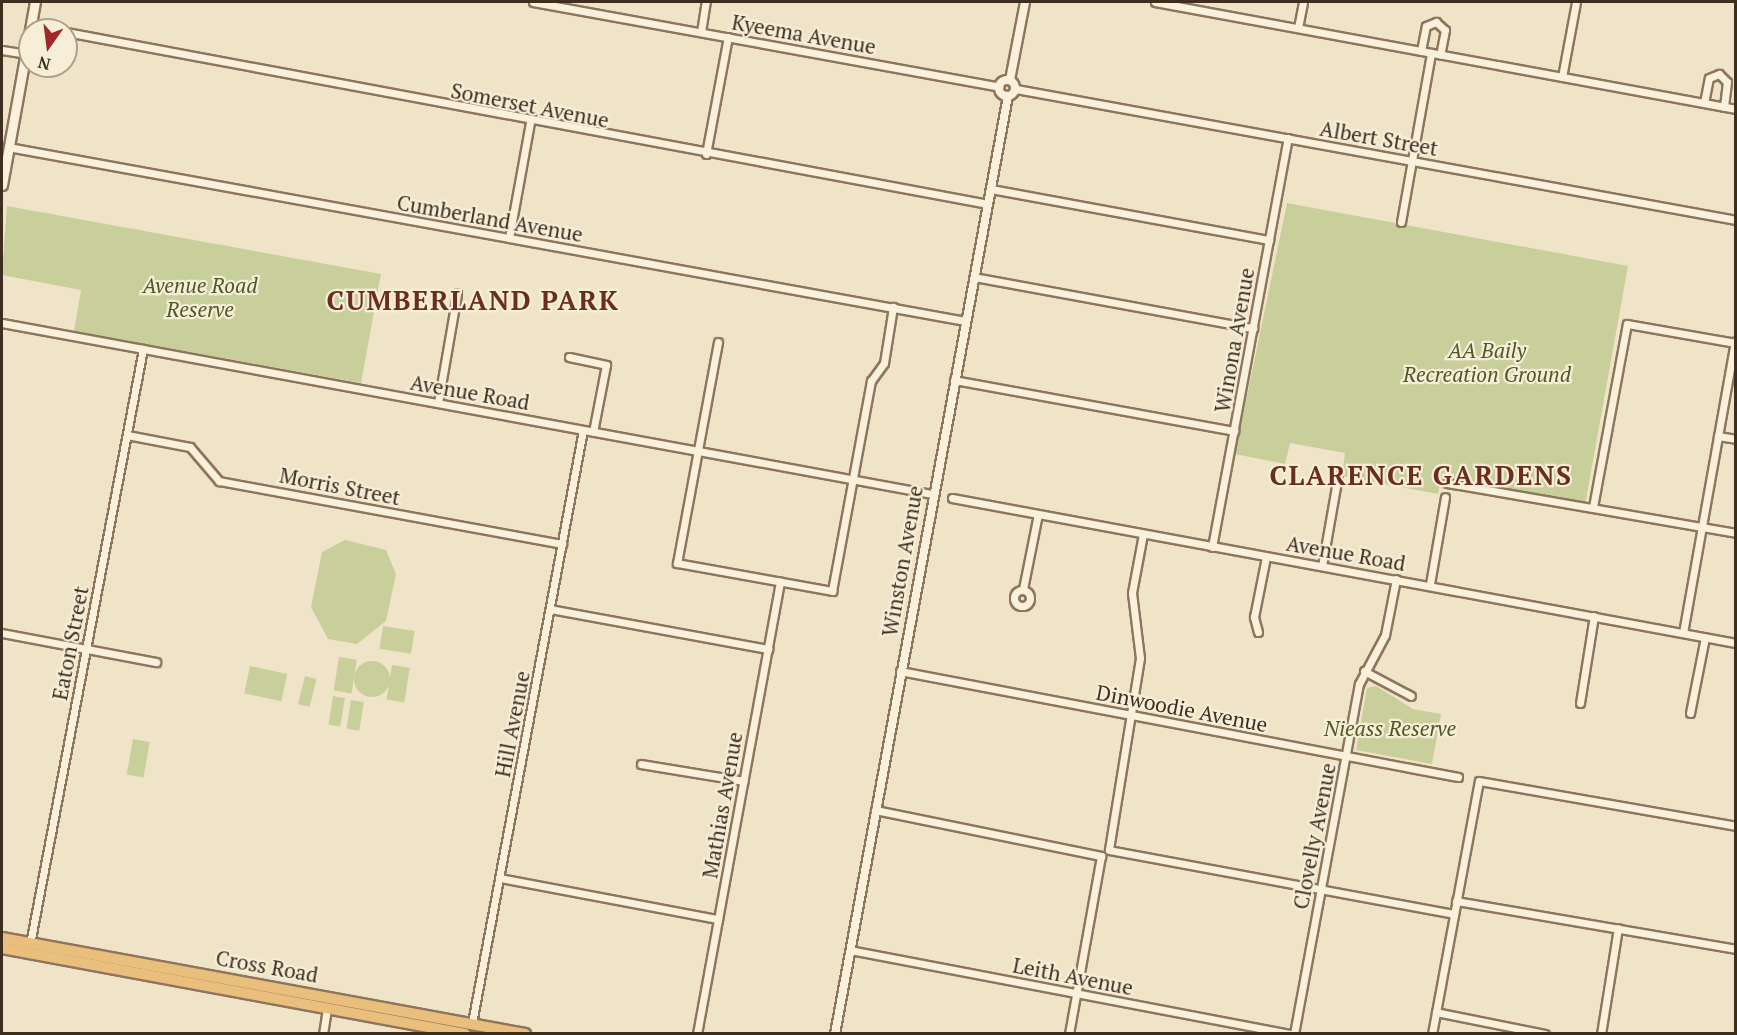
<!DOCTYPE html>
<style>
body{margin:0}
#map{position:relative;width:1737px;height:1035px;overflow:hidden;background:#f0e4c8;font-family:"PT Serif",serif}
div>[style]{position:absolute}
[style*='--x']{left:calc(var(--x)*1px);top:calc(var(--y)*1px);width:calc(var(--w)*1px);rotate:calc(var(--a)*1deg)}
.green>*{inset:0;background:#c9cf9b;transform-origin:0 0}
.round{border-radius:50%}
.roads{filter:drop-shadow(2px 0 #8d765c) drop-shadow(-2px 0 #8d765c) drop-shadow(0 2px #8d765c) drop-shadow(0 -2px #8d765c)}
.minor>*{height:7px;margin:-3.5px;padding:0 3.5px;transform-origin:3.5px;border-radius:3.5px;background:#faf1dc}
.minor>.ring{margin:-3.5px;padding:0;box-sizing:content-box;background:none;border:7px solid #faf1dc;border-radius:50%}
.tertiary>*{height:8px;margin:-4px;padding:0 4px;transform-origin:4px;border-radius:4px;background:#faf1dc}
.tertiary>.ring{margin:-4px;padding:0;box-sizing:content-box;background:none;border:8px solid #faf1dc;border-radius:50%}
.secondary>*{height:9px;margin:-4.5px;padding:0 4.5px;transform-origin:4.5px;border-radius:4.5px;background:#faf1dc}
.trunk>*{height:10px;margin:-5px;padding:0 5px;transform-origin:5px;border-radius:5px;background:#eabe7c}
span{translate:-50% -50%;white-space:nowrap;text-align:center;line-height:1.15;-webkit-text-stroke:4.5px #f7eed8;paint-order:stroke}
.street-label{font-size:21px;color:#3d2e20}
.park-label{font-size:21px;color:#4d5a26;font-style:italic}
.district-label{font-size:27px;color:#6b2e1e;font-weight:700;letter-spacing:1.5px}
.frame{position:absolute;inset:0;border:3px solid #3d2e20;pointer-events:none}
.north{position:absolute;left:18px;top:18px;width:60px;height:60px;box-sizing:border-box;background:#f7eed8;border:2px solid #ada18e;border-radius:50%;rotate:194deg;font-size:16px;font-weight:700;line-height:24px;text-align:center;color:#3d2e20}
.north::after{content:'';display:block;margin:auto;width:21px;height:27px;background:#9e2a2b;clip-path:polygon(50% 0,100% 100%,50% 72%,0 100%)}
</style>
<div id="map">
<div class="green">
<div style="clip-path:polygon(1287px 203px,1628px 266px,1585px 505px,1441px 480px,1438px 494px,1342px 476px,1345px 453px,1290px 443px,1285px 464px,1235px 454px)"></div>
<div style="clip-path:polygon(7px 206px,381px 274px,361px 383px,74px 331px,81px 290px,2px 275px)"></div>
<div style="clip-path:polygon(345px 540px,386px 550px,396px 574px,386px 621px,357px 644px,328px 639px,311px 607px,322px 552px)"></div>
<div style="left:383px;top:626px;width:32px;height:23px;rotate:9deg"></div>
<div style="left:339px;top:657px;width:18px;height:34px;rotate:9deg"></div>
<div class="round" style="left:354px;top:661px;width:36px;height:36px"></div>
<div style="left:392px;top:665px;width:18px;height:35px;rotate:9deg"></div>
<div style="left:250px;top:666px;width:38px;height:28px;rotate:12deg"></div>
<div style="left:305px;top:676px;width:12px;height:29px;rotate:14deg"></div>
<div style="clip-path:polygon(1376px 686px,1413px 709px,1441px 714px,1432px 764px,1356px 750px,1367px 688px)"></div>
<div style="left:333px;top:696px;width:12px;height:29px;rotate:9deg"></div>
<div style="left:351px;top:700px;width:13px;height:29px;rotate:9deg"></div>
<div style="left:133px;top:739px;width:17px;height:36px;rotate:10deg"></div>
</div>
<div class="roads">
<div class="minor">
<div style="--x:533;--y:2;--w:474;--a:10.3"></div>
<div style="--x:1155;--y:2;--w:591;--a:10.43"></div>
<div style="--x:31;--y:26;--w:23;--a:10"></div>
<div style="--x:1298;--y:28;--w:26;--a:-79"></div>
<div style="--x:66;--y:32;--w:938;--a:10.57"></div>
<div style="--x:701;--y:32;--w:30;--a:-81"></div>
<div style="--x:2;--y:50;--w:24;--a:9"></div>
<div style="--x:1421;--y:51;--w:25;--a:-79"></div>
<div style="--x:1426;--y:26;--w:11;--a:-22"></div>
<div style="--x:1436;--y:22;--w:12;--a:42"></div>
<div style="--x:1445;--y:30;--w:25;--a:101"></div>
<div style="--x:1562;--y:77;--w:76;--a:-79.4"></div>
<div style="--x:1016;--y:89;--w:732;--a:10.31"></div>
<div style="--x:1704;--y:103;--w:25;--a:-79"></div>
<div style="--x:1709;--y:78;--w:11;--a:-22"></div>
<div style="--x:1719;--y:74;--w:11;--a:45"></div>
<div style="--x:1727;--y:82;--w:25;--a:97"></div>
<div style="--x:8;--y:147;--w:973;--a:10.3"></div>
<div style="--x:706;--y:154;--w:119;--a:-79.4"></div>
<div style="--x:991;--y:189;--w:283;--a:10.4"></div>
<div style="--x:1401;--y:222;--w:172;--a:-79.9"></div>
<div style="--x:509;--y:238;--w:118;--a:-79.7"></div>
<div style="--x:974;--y:277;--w:284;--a:10.4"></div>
<div style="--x:2;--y:323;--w:946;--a:10.42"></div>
<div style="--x:718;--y:342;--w:225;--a:100.5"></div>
<div style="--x:677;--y:563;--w:158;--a:10.2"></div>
<div style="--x:832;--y:591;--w:214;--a:-79.5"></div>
<div style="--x:871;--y:381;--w:22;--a:-54"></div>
<div style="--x:884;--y:363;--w:57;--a:-80.9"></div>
<div style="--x:569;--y:357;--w:38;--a:12"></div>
<div style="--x:606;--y:365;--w:68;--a:101"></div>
<div style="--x:954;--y:380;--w:285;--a:10.3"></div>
<div style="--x:438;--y:403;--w:111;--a:-80.1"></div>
<div style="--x:127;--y:435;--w:64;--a:10.8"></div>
<div style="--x:190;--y:447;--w:45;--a:49.5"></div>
<div style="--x:219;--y:481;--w:349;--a:10.4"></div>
<div style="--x:1718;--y:436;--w:18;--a:9"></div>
<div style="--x:1447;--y:483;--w:293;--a:9.8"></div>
<div style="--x:952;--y:498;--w:797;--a:10.48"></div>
<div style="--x:1593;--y:507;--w:186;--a:-79.5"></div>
<div style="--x:1627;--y:324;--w:111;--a:9.9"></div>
<div style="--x:1143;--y:534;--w:60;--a:100.6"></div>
<div style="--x:1132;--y:593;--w:65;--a:83"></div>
<div style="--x:1140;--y:658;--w:194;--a:99.2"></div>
<div style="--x:1109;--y:850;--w:351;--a:10.5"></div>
<div style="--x:1212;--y:547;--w:416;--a:-79.5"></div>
<div style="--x:1322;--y:566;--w:92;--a:-80"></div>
<div style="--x:1430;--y:584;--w:88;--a:-80.2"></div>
<div style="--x:1023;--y:589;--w:76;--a:-78.7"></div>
<div class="ring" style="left:1014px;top:590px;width:9px;height:9px"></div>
<div style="--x:550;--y:609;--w:222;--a:10.4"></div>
<div style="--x:1258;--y:632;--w:16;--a:-105"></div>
<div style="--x:1254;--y:617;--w:61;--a:-78.7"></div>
<div style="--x:2;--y:633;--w:157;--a:10.7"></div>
<div style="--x:1683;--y:633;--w:296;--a:-79.9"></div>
<div style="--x:900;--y:671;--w:568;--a:10.76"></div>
<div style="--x:1364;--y:671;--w:53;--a:28"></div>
<div style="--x:1580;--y:703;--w:88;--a:-80.9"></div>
<div style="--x:1690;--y:713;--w:77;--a:-78.8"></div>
<div style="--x:641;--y:764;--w:104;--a:9.4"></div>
<div style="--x:875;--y:810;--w:231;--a:11.5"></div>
<div style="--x:1101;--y:856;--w:181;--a:100.2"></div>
<div style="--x:500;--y:878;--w:222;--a:10.7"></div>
<div style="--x:1456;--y:901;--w:284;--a:9.7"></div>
<div style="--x:30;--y:944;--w:606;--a:-79.25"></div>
<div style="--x:850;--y:950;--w:448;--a:10.8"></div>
<div style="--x:1436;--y:1012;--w:111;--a:11.4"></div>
<div style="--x:472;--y:1023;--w:603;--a:-79.4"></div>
<div style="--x:323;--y:1034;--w:26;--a:-81"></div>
<div style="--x:697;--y:1034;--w:460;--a:-79.6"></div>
<div style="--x:1294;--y:1034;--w:356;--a:-79.5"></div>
<div style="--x:1359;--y:684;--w:55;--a:-62"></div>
<div style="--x:1385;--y:635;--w:57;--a:-78.9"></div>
<div style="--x:1432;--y:1034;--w:257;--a:-79.5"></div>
<div style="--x:1479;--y:781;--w:261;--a:9.9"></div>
<div style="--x:1601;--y:1034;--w:107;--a:-80.9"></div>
</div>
<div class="tertiary">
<div class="ring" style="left:999px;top:80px;width:8px;height:8px"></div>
<div style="--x:1010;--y:80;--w:79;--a:-79.1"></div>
<div style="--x:835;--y:1034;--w:954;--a:-79.55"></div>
</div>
<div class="secondary">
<div style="--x:2;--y:185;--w:186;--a:-79.8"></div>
</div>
<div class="trunk">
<div style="--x:2;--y:938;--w:532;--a:10.4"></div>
<div style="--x:2;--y:948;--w:471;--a:10.5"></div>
</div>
</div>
<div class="street-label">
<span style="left:804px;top:34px;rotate:10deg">Kyeema Avenue</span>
<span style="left:530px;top:105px;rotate:11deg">Somerset Avenue</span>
<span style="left:1379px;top:138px;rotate:10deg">Albert Street</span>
<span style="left:490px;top:218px;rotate:10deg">Cumberland Avenue</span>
<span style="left:1234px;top:340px;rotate:-80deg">Winona Avenue</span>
<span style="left:470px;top:392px;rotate:10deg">Avenue Road</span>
<span style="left:340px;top:486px;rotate:11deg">Morris Street</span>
<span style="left:1346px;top:553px;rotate:10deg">Avenue Road</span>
<span style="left:902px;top:561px;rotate:-80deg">Winston Avenue</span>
<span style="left:70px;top:643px;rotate:-79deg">Eaton Street</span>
<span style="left:1182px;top:708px;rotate:11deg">Dinwoodie Avenue</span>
<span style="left:512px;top:724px;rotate:-79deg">Hill Avenue</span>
<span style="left:722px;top:805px;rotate:-80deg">Mathias Avenue</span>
<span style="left:1314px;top:836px;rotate:-79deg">Clovelly Avenue</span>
<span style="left:267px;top:966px;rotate:10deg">Cross Road</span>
<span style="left:1073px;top:976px;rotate:11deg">Leith Avenue</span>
</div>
<div class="park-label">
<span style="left:200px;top:297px">Avenue Road<br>Reserve</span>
<span style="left:1487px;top:362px">AA Baily<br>Recreation Ground</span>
<span style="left:1390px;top:728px">Nieass Reserve</span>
</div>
<div class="district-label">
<span style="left:473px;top:301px">CUMBERLAND PARK</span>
<span style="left:1421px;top:476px">CLARENCE GARDENS</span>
</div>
<div class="frame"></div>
<div class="north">N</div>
</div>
